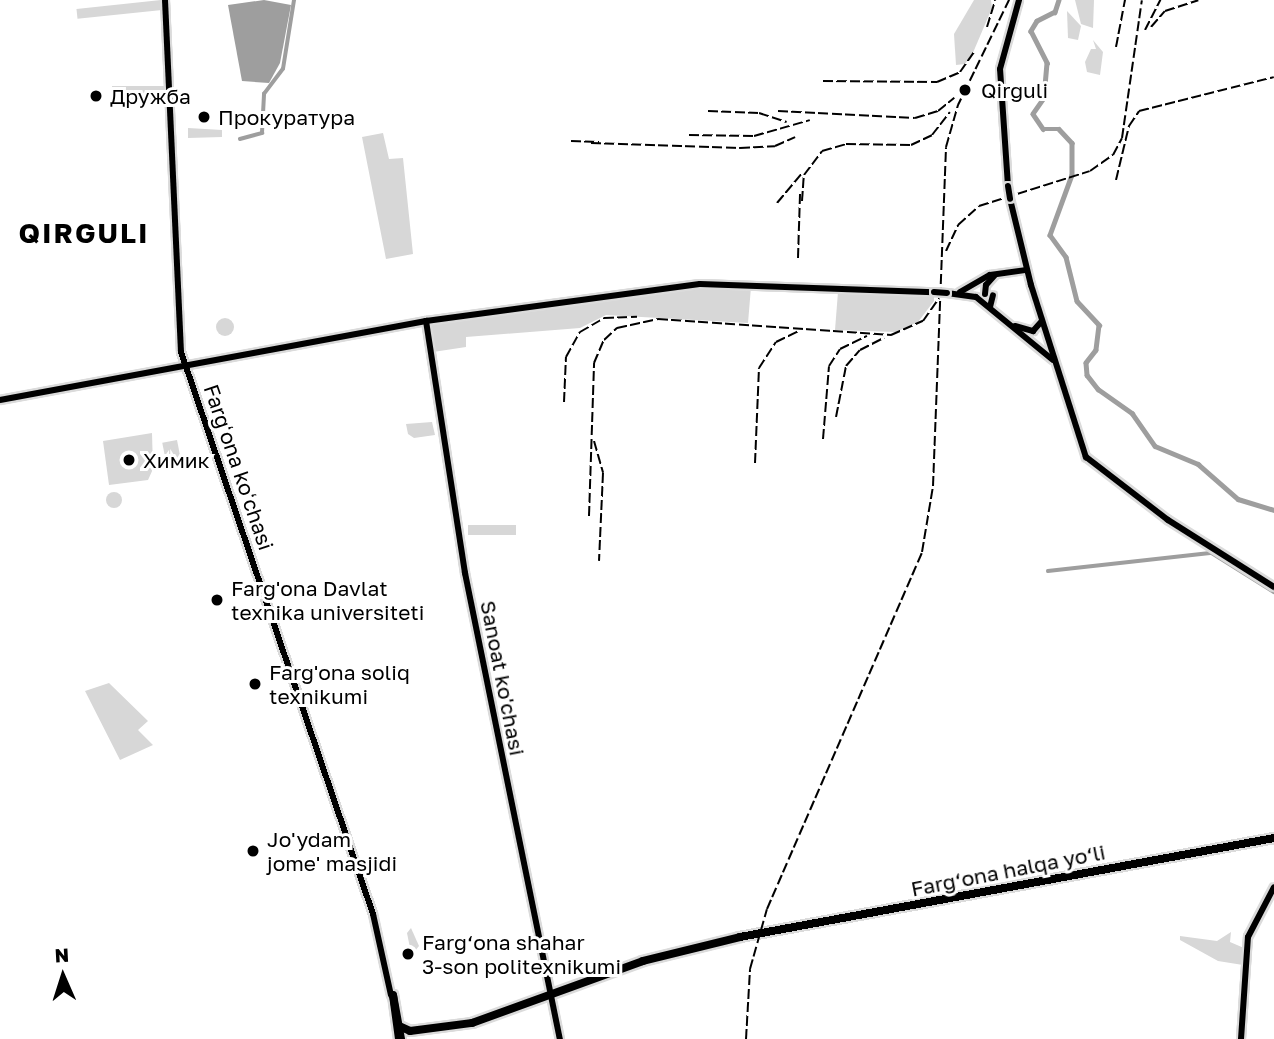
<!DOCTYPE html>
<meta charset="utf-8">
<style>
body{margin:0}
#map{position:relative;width:1274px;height:1039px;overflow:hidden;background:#fff;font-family:"Golos Text",sans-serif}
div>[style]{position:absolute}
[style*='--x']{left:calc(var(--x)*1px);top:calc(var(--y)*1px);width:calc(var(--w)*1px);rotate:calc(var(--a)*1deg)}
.green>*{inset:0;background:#d7d7d7;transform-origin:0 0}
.round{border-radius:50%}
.water>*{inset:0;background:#9e9e9e}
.canal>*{height:3.5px;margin:-1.75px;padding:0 1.75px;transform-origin:1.75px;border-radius:1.75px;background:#9e9e9e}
.river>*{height:4.5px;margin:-2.25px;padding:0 2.25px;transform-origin:2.25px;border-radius:2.25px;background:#9e9e9e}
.roads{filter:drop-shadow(2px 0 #dbdbdb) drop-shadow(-2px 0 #dbdbdb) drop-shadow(0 2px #dbdbdb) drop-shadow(0 -2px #dbdbdb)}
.major>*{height:6px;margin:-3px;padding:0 3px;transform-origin:3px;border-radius:3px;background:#000}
.highway>*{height:8px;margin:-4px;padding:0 4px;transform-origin:4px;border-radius:4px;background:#000}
.rail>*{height:2px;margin-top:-1px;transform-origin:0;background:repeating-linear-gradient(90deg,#000 0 10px,transparent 0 13.5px)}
.bridges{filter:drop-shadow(2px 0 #dbdbdb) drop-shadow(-2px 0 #dbdbdb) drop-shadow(0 2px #dbdbdb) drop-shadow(0 -2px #dbdbdb)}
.major-bridge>*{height:6px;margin:-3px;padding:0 3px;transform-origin:3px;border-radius:3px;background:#000}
.dots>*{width:19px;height:19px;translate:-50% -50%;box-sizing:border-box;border:4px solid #fff;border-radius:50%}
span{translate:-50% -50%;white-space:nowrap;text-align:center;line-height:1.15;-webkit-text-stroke:6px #fff;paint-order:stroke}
.poi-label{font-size:21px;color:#000}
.left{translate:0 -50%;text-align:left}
.street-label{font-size:21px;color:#000}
.district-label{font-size:28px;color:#000;font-weight:700;letter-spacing:2px}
.north{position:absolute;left:28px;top:941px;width:70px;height:70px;-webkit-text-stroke:5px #fff;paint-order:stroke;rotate:357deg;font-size:19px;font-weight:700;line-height:28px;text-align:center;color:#000}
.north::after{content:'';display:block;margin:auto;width:24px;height:32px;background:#000;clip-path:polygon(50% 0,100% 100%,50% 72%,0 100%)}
</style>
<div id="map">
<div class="green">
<div style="left:161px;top:0;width:10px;height:85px;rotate:84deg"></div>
<div style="clip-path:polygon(974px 0,991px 0,992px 8px,972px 55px,965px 64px,956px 65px,954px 34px)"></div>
<div style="clip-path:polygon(1075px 0,1094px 0,1093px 28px,1081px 24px)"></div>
<div style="clip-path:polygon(1067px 11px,1081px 26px,1078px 40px,1068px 38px)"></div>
<div style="clip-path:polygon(1093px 40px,1103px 52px,1100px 75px,1087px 72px,1085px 62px,1091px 49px,1096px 49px)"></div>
<div style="left:166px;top:86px;width:18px;height:54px;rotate:90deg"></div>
<div style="clip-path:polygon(188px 128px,222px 130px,222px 137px,188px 138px)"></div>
<div style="clip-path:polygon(383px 133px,389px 159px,403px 158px,413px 254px,386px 259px,362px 137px)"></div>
<div style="clip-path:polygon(714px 284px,751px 287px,748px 323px,606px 315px,580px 328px,466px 337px,466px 347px,433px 352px,429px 323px)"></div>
<div style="clip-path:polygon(838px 292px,934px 296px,934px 301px,918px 322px,896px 332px,835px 330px)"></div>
<div class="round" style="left:216px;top:318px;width:18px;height:18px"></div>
<div style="clip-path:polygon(432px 422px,435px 435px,414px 438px,408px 434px,406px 424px)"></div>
<div style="clip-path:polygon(152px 433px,153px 469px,148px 480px,109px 485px,103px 441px)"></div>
<div style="left:177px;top:440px;width:25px;height:15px;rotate:79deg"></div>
<div class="round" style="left:106px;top:492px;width:16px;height:16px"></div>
<div style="left:468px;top:525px;width:48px;height:10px"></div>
<div style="clip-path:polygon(109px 683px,148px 721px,138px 730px,153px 745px,120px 760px,85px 691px)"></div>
<div style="clip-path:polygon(411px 928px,419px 946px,415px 951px,410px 948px,407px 933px)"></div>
<div style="clip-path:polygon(1231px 932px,1230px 942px,1244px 948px,1243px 965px,1218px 961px,1180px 940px,1180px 936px,1217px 941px)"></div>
</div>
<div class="water">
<div style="clip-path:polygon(264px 0,291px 5px,280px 63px,269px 83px,242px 81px,228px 5px)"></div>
</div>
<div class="canal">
<div style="--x:240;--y:139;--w:23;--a:-15"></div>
<div style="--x:262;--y:133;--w:39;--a:-87"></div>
<div style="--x:264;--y:94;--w:31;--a:-53"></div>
<div style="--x:283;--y:69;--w:70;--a:-80.9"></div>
<div style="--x:1048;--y:571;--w:165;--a:-6.3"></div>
<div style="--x:1212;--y:553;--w:73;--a:32.2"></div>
</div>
<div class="river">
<div style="--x:1059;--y:0;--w:13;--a:108"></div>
<div style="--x:1055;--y:12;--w:20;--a:153"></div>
<div style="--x:1037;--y:21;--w:12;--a:121"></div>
<div style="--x:1031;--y:31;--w:36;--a:63"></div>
<div style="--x:1047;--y:63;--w:35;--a:95"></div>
<div style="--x:1044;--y:98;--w:19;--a:125"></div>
<div style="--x:1033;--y:114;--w:18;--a:56"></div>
<div style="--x:1043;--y:129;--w:16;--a:0"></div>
<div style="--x:1059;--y:129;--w:19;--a:47"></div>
<div style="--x:1072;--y:143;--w:32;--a:90"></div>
<div style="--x:1072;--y:175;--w:64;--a:110.1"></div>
<div style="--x:1050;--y:235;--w:27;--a:54"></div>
<div style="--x:1066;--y:257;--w:45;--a:76"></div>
<div style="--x:1077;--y:301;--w:33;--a:47"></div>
<div style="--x:1099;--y:325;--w:25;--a:97"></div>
<div style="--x:1096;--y:350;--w:16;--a:128"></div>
<div style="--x:1086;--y:363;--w:12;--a:85"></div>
<div style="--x:1087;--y:375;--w:18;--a:52"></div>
<div style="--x:1098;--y:389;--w:42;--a:35.2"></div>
<div style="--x:1132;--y:413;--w:40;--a:55.1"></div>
<div style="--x:1155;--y:446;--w:47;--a:22.7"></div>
<div style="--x:1198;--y:464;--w:53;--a:41.2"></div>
<div style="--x:1238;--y:499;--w:38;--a:17"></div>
</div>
<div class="roads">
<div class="major">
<div style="--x:165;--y:0;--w:352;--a:87.4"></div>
<div style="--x:181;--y:352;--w:594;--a:71.14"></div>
<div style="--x:373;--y:914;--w:83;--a:77.5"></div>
<div style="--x:1008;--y:186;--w:117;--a:-93.9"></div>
<div style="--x:1000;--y:69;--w:72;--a:-74.6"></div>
<div style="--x:1010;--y:199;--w:89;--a:76.3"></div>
<div style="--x:1031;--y:285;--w:181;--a:72.3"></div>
<div style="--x:1086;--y:457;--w:103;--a:37.5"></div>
<div style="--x:1168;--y:520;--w:125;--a:32.3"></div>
<div style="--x:960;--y:292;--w:34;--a:-30"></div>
<div style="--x:990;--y:275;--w:37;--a:-8"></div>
<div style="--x:947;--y:293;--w:29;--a:8"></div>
<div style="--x:976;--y:297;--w:99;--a:39.3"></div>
<div style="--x:985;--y:294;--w:9;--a:-84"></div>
<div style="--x:986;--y:285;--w:13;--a:-48"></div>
<div style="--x:990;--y:307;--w:12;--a:-76"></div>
<div style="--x:426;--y:321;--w:255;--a:81.2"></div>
<div style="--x:465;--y:573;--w:476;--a:78.5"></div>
<div style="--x:1015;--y:326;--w:19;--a:16"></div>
<div style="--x:1033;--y:331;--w:13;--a:-48"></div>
<div style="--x:0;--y:400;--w:433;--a:-10.5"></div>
<div style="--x:426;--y:321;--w:276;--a:-7.7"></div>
<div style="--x:700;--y:284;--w:234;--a:2"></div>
<div style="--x:1241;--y:1039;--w:102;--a:-86.1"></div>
<div style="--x:1248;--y:937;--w:56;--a:-62.5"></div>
</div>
<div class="highway">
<div style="--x:399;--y:1026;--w:12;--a:24"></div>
<div style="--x:410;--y:1031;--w:63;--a:-7.4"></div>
<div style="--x:472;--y:1023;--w:182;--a:-19.9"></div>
<div style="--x:643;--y:961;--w:100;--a:-13.9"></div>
<div style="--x:740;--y:937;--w:543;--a:-10.5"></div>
<div style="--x:399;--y:1039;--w:44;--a:-97.8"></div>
<div style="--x:393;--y:995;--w:45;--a:79.7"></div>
</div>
</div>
<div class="rail">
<div style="--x:987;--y:27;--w:28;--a:-73"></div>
<div style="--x:1151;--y:27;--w:21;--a:-49"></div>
<div style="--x:1165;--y:11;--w:35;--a:-18"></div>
<div style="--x:1145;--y:30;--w:34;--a:-63"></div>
<div style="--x:1116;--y:47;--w:48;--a:-79.2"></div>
<div style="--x:823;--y:81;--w:114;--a:0.5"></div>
<div style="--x:937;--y:82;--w:25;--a:-23"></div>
<div style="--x:960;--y:72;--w:24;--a:-55"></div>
<div style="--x:708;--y:111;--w:51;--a:2.2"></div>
<div style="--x:759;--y:113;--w:29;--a:18"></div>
<div style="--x:778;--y:111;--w:137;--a:2.9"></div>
<div style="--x:915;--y:118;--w:24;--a:-17"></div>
<div style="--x:938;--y:111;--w:21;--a:-39"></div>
<div style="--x:689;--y:135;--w:65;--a:0.9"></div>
<div style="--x:754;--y:136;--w:58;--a:-15.9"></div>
<div style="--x:571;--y:141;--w:28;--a:2"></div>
<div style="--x:591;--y:143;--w:149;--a:1.9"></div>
<div style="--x:740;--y:148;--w:35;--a:-3"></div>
<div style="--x:775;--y:146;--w:22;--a:-24"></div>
<div style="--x:1116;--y:180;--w:56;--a:-76.5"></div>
<div style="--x:1129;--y:126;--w:18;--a:-56"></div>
<div style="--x:1139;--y:111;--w:139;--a:-14.1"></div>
<div style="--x:802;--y:201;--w:26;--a:-86"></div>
<div style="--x:804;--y:175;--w:30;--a:-53"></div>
<div style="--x:822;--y:151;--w:25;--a:-16"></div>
<div style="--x:846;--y:144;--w:65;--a:0.9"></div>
<div style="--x:911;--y:145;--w:23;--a:-25"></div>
<div style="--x:932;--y:135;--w:29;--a:-52"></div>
<div style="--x:777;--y:203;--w:38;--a:-50"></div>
<div style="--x:946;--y:251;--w:29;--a:-65"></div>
<div style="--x:958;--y:225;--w:28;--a:-42"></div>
<div style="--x:979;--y:206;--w:116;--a:-17.5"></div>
<div style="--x:1090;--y:171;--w:28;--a:-35"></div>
<div style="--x:1113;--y:155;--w:19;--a:-62"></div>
<div style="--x:1122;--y:138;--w:139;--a:-81.8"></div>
<div style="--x:798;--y:258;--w:65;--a:-88.2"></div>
<div style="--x:564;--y:402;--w:45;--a:-87.5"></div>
<div style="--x:566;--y:357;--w:29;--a:-61"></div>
<div style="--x:580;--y:332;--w:28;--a:-30"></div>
<div style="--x:604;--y:318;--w:33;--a:-2"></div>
<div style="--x:836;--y:417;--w:52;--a:-78.9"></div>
<div style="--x:846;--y:366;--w:21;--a:-49"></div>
<div style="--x:860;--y:350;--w:27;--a:-27"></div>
<div style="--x:823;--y:439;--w:73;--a:-85.3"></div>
<div style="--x:829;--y:366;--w:20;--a:-57"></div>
<div style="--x:840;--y:349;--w:30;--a:-26"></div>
<div style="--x:594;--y:441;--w:33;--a:74"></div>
<div style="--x:603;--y:473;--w:88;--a:92.6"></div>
<div style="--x:755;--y:463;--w:95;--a:-87.6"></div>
<div style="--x:759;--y:368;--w:31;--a:-57"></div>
<div style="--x:776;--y:342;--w:25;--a:-26"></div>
<div style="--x:589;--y:516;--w:153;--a:-88.1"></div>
<div style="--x:594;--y:363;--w:25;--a:-67"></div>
<div style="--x:604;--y:340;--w:18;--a:-43"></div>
<div style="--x:617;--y:328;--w:42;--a:-12.4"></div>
<div style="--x:658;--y:319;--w:234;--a:3.9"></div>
<div style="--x:891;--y:335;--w:35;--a:-24"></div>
<div style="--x:923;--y:321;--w:28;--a:-55"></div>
<div style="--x:746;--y:1039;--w:70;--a:-86.7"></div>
<div style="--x:750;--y:969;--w:62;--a:-74.2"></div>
<div style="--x:767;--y:909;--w:389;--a:-66.5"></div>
<div style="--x:922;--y:552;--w:67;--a:-80.5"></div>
<div style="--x:933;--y:486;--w:339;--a:-87.8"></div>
<div style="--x:946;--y:147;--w:44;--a:-74.1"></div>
<div style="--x:958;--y:105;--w:117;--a:-64.1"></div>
</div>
<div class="bridges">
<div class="major-bridge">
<div style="--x:1008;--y:186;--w:13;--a:81"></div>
<div style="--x:934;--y:292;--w:13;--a:4"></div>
</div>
</div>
<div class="dots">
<div style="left:965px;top:90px;background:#000"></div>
<div style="left:96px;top:96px;background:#000"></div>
<div style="left:204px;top:117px;background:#000"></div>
<div style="left:129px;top:460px;background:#000"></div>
<div style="left:217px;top:600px;background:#000"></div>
<div style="left:255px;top:684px;background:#000"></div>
<div style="left:253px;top:851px;background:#000"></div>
<div style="left:408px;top:954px;background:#000"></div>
</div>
<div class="poi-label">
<span class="left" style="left:981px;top:90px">Qirguli</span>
<span class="left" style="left:110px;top:96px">Дружба</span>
<span class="left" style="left:218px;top:117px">Прокуратура</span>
<span class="left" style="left:143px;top:460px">Химик</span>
<span class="left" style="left:231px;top:600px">Farg'ona Davlat<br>texnika universiteti</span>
<span class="left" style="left:269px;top:684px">Farg'ona soliq<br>texnikumi</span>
<span class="left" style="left:267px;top:851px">Jo'ydam<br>jome' masjidi</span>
<span class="left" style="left:422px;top:954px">Farg‘ona shahar<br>3-son politexnikumi</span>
</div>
<div class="street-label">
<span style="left:239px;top:467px;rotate:71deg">Fargʻona koʻchasi</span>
<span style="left:503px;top:678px;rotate:79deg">Sanoat ko'chasi</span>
<span style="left:1008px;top:870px;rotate:-11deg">Farg‘ona halqa yo‘li</span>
</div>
<div class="district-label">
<span style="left:84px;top:233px">QIRGULI</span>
</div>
<div class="north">N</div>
</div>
